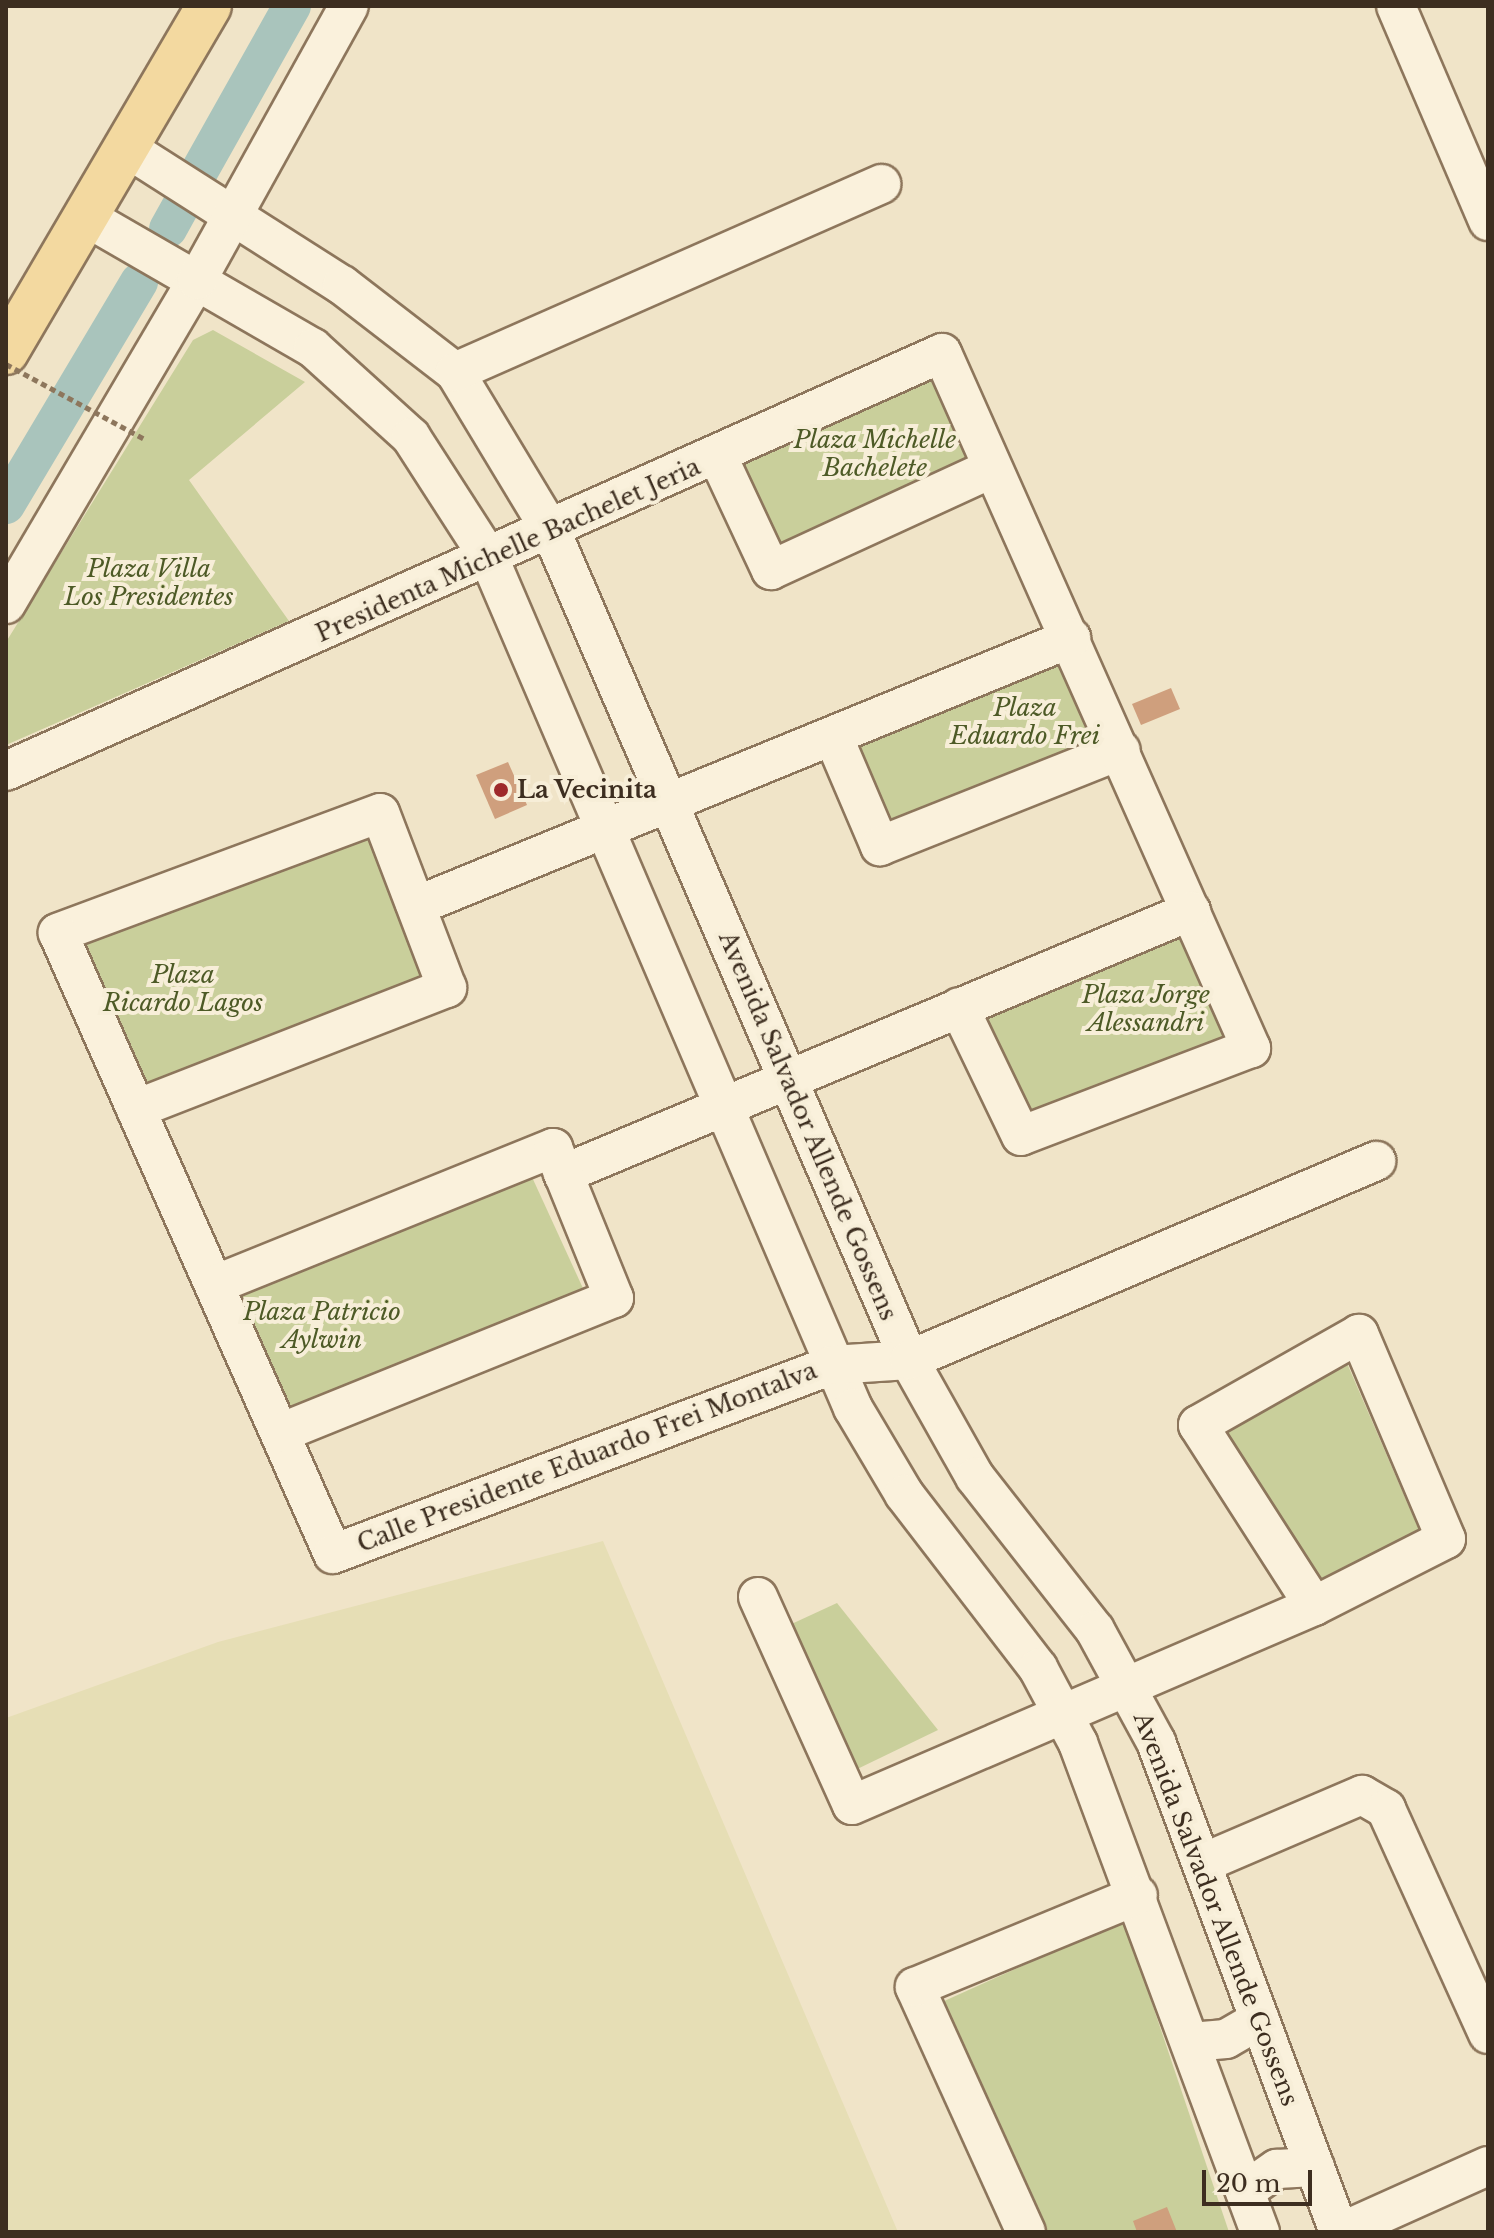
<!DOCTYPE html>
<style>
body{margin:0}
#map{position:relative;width:1494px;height:2238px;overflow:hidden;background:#f0e4c8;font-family:"Libre Baskerville",serif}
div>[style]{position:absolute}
.farmland>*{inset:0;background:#e6deb5}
.green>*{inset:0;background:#c9cf9b}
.canal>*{height:38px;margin:-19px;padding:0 19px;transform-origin:19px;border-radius:19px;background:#a9c4bc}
.building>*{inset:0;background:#cf9f7d}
.roads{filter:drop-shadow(2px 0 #8d765c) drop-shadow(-2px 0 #8d765c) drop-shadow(0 2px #8d765c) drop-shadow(0 -2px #8d765c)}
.minor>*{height:38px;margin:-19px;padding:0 19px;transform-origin:19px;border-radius:19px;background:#faf1dc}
.primary>*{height:44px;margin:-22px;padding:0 22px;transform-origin:22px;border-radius:22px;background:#f3d9a0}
.path-bridge>*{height:5px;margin-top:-2.5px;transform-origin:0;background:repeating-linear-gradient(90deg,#8d765c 0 6px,transparent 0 10px)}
.dots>*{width:22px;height:22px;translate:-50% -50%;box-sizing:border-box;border:4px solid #f7eed8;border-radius:50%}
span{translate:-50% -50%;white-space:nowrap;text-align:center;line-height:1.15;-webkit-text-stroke:8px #f7eed8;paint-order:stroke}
.park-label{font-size:24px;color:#4d5a26;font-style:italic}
.street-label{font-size:24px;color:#3d2e20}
.poi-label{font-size:24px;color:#3d2e20;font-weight:700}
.left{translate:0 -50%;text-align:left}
.frame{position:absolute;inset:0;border:8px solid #3d2e20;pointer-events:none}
.scale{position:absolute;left:1202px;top:2170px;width:110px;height:36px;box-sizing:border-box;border:4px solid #3d2e20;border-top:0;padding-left:10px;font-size:24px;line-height:28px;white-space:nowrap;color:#3d2e20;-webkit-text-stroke:6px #f7eed8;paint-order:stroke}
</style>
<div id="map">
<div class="farmland">
<i style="clip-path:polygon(603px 1541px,898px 2232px,6px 2232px,6px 1718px,218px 1642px)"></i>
</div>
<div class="green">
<i style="clip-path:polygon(213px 330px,305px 382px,189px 480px,289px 621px,6px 745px,6px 642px,193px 340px)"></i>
<i style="clip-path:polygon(937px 362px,984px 467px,775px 564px,725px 459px)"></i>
<i style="clip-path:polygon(1065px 643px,1112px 748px,882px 840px,838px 737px)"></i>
<i style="clip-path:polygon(364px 829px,427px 984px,138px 1098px,69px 941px)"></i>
<i style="clip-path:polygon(1183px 919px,1242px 1045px,1023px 1130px,966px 1008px)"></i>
<i style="clip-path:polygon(526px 1164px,587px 1297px,281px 1423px,220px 1288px)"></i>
<i style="clip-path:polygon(1343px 1354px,1423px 1539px,1318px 1583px,1211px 1428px)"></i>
<i style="clip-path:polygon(837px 1603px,938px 1730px,849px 1773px,785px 1627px)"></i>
<i style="clip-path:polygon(1124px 1920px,1229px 2232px,1045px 2232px,942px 2002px)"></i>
</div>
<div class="canal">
<i style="left:200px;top:170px;width:188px;rotate:-60.7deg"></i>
<i style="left:168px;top:229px;width:25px;rotate:-61deg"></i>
<i style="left:6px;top:505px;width:260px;rotate:-59.2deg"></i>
</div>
<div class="building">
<i style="clip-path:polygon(1171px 688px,1180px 709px,1141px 725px,1132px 704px)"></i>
<i style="clip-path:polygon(508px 762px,527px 805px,495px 819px,476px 775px)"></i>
<i style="clip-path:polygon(1167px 2207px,1177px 2232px,1137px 2232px,1133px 2221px)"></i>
</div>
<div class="roads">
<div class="minor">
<i style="left:1396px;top:6px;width:234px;rotate:66.8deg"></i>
<i style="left:125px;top:147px;width:257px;rotate:32.5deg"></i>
<i style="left:342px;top:285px;width:143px;rotate:37.6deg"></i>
<i style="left:455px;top:372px;width:186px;rotate:58.9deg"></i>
<i style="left:551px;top:531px;width:903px;rotate:66.64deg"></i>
<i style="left:909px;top:1360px;width:134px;rotate:60.6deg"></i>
<i style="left:975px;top:1477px;width:194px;rotate:51.9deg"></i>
<i style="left:1095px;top:1630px;width:128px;rotate:61.4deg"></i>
<i style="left:1156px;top:1742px;width:523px;rotate:69.52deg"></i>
<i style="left:86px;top:217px;width:262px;rotate:30deg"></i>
<i style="left:313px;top:348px;width:132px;rotate:42.2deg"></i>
<i style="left:411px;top:437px;width:144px;rotate:57.2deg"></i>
<i style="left:489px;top:558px;width:925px;rotate:66.82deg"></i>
<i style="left:853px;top:1408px;width:100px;rotate:59.3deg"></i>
<i style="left:904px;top:1494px;width:220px;rotate:52.4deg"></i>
<i style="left:1038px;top:1668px;width:85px;rotate:61.9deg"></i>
<i style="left:1078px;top:1743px;width:522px;rotate:69.59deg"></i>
<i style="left:455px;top:372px;width:466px;rotate:-23.8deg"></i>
<i style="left:718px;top:457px;width:125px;rotate:64.9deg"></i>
<i style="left:771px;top:570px;width:242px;rotate:-24.7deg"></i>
<i style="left:6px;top:604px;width:376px;rotate:-59.5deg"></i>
<i style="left:197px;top:280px;width:313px;rotate:-61deg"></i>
<i style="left:833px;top:736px;width:120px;rotate:66.9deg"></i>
<i style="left:880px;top:846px;width:259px;rotate:-21.7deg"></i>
<i style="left:6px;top:771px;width:1025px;rotate:-24.06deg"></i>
<i style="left:942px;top:353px;width:761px;rotate:66.03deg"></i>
<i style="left:1251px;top:1048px;width:246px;rotate:159.1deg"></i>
<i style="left:1021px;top:1136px;width:143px;rotate:-115.7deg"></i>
<i style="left:416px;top:906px;width:708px;rotate:-22.25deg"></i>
<i style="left:136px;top:1109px;width:334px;rotate:-21.3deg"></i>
<i style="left:447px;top:988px;width:187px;rotate:-110.9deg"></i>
<i style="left:380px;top:813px;width:344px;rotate:159.6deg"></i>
<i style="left:58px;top:933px;width:679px;rotate:66.11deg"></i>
<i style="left:333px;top:1554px;width:534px;rotate:-20.74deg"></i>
<i style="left:832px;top:1365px;width:77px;rotate:-3.7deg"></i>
<i style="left:909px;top:1360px;width:508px;rotate:-23.08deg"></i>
<i style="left:563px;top:1174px;width:681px;rotate:-22.72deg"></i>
<i style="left:214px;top:1285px;width:366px;rotate:-22deg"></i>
<i style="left:553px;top:1148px;width:162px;rotate:67.9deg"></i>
<i style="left:614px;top:1298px;width:360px;rotate:158deg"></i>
<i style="left:758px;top:1597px;width:228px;rotate:65.7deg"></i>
<i style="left:852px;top:1805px;width:503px;rotate:-23.3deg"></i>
<i style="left:1314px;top:1606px;width:148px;rotate:-26.9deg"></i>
<i style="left:1446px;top:1539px;width:223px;rotate:-113deg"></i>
<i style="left:1359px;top:1334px;width:185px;rotate:150.5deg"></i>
<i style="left:1198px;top:1425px;width:215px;rotate:57.3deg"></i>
<i style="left:1203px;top:1863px;width:173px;rotate:-23.2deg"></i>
<i style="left:1362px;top:1795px;width:28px;rotate:30deg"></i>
<i style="left:1386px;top:1809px;width:247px;rotate:65.6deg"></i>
<i style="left:1191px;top:2042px;width:35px;rotate:-5deg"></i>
<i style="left:1226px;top:2039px;width:39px;rotate:-30deg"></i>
<i style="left:1245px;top:2191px;width:39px;rotate:-35deg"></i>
<i style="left:1277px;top:2169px;width:38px;rotate:-3deg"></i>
<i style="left:1026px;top:2232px;width:269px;rotate:-114.4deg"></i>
<i style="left:915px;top:1987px;width:241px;rotate:-22.4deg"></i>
<i style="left:1341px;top:2232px;width:161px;rotate:-24.2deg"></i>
</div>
<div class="primary">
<i style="left:6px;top:352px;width:401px;rotate:-59.6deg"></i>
</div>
</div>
<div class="path-bridge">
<i style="left:6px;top:364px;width:156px;rotate:28.4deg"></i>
</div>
<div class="dots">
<i style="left:501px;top:790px;background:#9e2a2b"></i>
</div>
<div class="park-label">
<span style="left:875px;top:454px">Plaza Michelle<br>Bachelete</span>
<span style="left:149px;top:583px">Plaza Villa<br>Los Presidentes</span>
<span style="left:1025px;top:722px">Plaza<br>Eduardo Frei</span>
<span style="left:183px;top:989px">Plaza<br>Ricardo Lagos</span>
<span style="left:1146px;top:1009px">Plaza Jorge<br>Alessandri</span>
<span style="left:322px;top:1326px">Plaza Patricio<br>Aylwin</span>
</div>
<div class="street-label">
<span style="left:508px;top:550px;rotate:-24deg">Presidenta Michelle Bachelet Jeria</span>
<span style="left:808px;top:1126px;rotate:67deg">Avenida Salvador Allende Gossens</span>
<span style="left:587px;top:1457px;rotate:-21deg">Calle Presidente Eduardo Frei Montalva</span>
<span style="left:1216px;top:1909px;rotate:69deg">Avenida Salvador Allende Gossens</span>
</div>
<div class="poi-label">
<span class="left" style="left:517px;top:790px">La Vecinita</span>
</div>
<div class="frame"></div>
<div class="scale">20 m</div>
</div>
